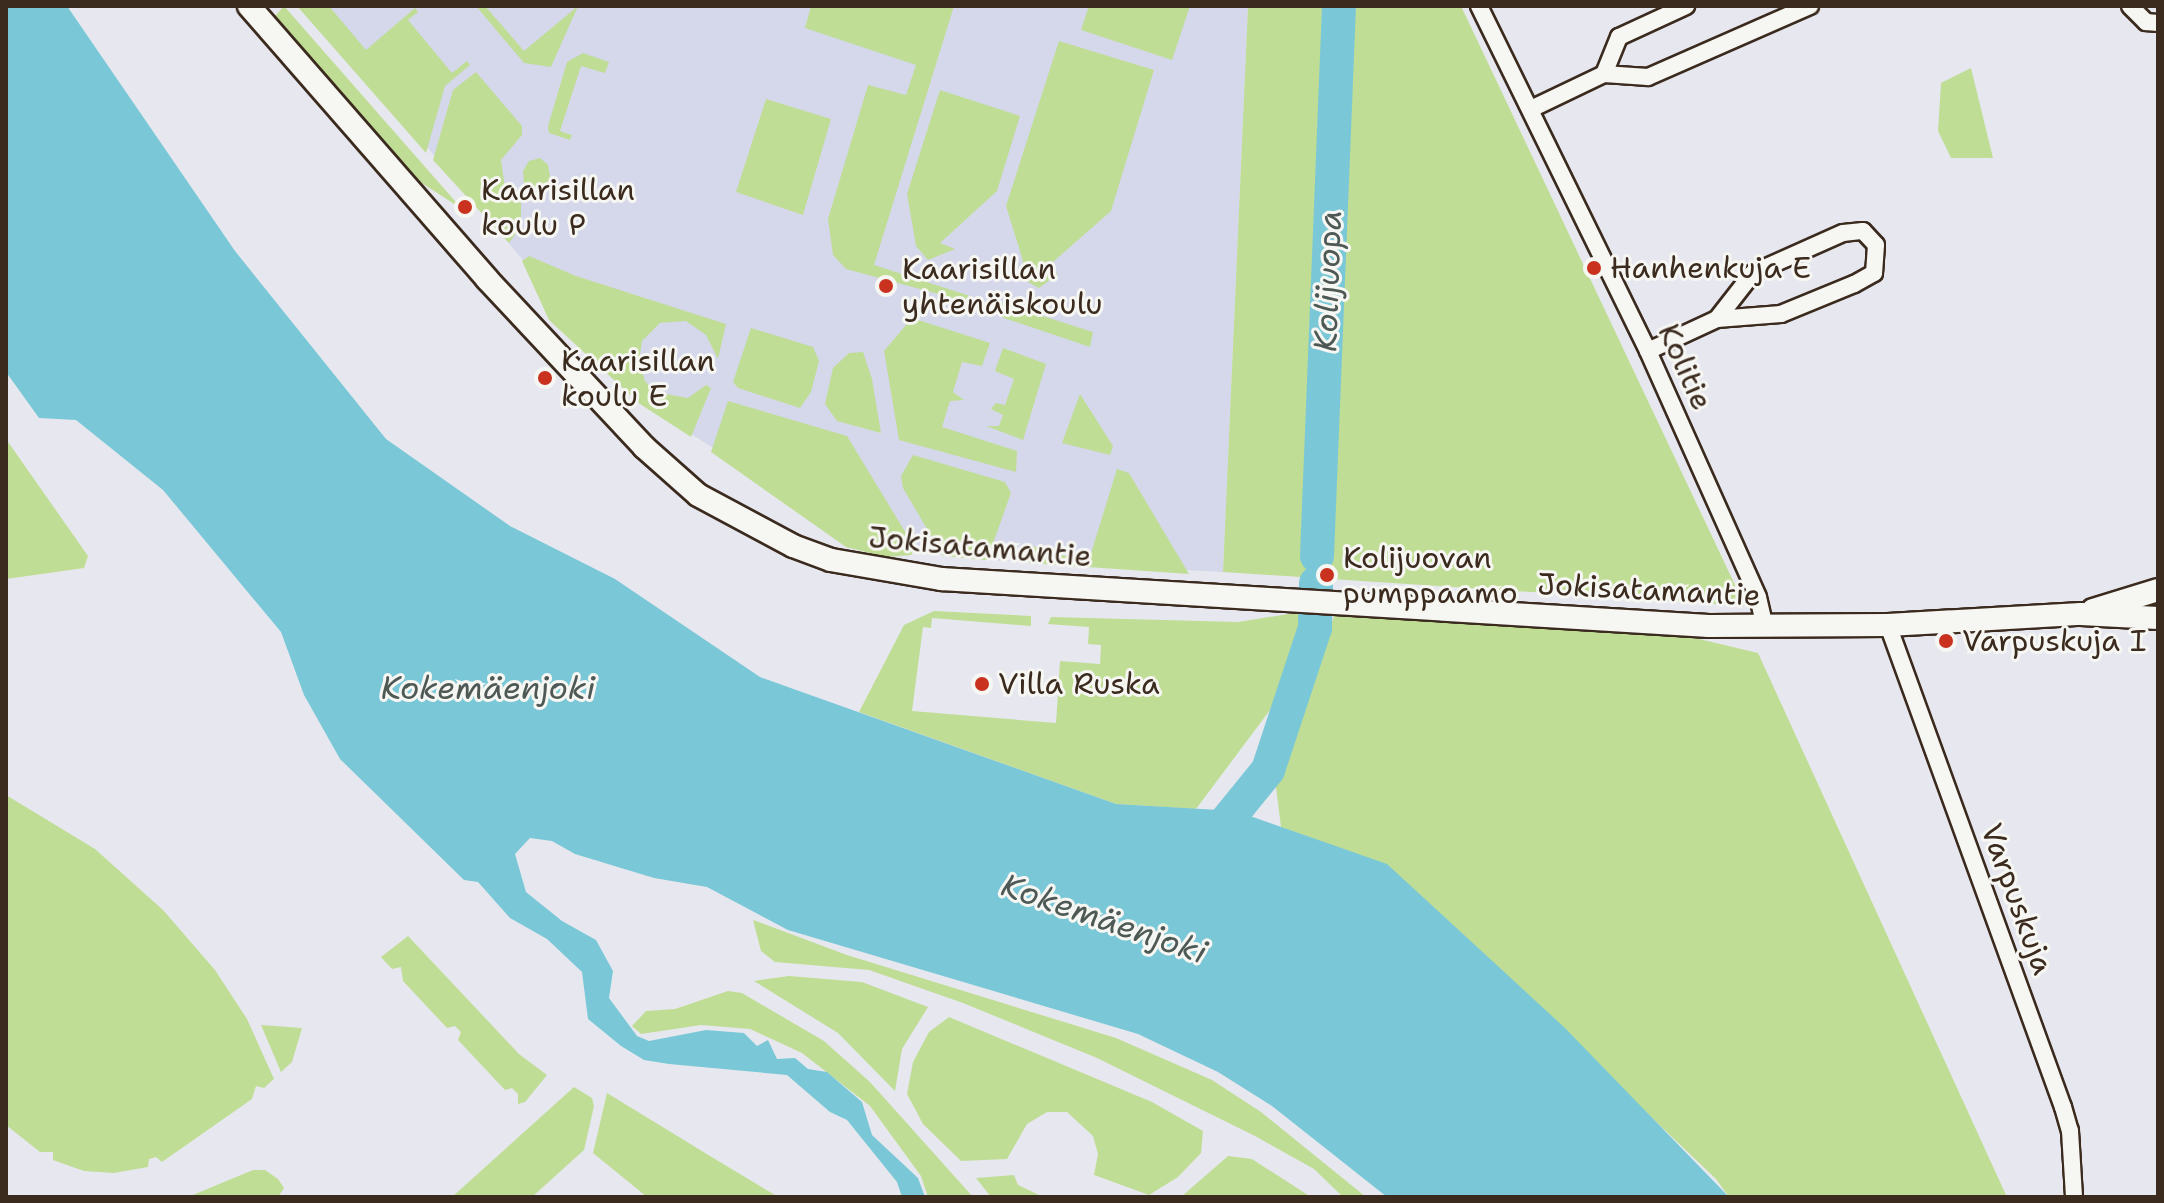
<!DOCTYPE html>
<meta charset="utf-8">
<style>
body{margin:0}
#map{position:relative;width:2164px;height:1203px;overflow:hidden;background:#e7e8ef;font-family:"Shantell Sans",sans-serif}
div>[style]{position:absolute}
.built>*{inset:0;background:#d5d7eb}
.green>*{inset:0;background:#c0dd95}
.water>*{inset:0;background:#7ac8d7}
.river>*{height:34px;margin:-17px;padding:0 17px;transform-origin:17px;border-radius:17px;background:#7ac8d7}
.roads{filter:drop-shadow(2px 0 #3b2a1e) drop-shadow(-2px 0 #3b2a1e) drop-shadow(0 2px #3b2a1e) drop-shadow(0 -2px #3b2a1e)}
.street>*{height:16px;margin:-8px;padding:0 8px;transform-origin:8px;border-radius:8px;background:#f6f6f2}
.secondary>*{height:22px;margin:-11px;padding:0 11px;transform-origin:11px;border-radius:11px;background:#f6f6f2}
.dots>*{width:22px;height:22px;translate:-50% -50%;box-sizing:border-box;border:4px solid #f6f6f2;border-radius:50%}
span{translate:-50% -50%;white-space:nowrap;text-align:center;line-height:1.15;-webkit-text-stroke:6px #f6f6f2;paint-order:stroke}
.poi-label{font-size:30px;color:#3b2a1e}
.left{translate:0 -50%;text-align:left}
.street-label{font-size:30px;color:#3b2a1e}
.water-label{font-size:32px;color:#4e5956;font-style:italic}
.frame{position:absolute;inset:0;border:8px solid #3b2a1e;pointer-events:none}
</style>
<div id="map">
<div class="built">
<i style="clip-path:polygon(307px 6px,1248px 6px,1223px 572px,987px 560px,886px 549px,713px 448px,641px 402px,550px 311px,523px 260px)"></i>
</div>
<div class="green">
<i style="clip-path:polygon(284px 6px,462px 209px,403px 171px,270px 22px)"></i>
<i style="clip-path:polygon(297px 6px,329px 6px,366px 50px,415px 8px,418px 12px,408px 20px,452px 73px,467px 61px,470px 65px,445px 86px,426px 153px)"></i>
<i style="clip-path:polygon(476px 6px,485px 6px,524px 51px,578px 6px,551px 67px,524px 63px)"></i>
<i style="clip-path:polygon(811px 6px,954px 6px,874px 265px,970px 296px,968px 302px,846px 269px,833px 255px,828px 219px,868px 85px,906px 95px,916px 65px,805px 28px)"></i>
<i style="clip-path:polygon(1089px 6px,1190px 6px,1172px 60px,1081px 30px)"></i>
<i style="clip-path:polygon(1248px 6px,1461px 6px,1745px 606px,1223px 572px)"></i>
<i style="clip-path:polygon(1059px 41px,1154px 70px,1111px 211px,1045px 269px,1058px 274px,1039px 288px,1021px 278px,1023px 261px,1006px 206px)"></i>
<i style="clip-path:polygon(583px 53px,609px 62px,605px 73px,581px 66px,560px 131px,572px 135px,570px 140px,549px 133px,548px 126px,567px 62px)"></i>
<i style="clip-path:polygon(1971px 68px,1993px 158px,1951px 158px,1938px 131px,1941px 83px)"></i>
<i style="clip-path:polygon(476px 72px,522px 126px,522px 135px,501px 160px,506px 195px,521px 203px,521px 226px,509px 243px,433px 160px,453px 90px)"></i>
<i style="clip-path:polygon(940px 90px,1020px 116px,997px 191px,940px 243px,955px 249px,928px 260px,916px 246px,907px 194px)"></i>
<i style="clip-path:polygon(766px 99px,831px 119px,803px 215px,736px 192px)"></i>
<i style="clip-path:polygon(540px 158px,548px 165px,550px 177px,536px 203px,524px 185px,523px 171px,529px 161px)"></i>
<i style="clip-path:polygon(529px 256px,576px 276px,726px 324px,718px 359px,706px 335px,686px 321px,660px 323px,642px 341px,639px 361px,645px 381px,655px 392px,688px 398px,706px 385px,711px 388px,691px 437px,640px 404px,549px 320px,522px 261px)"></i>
<i style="clip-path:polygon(996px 301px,1093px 332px,1090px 347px,1001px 317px)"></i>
<i style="clip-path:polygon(912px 318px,990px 343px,982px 366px,962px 362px,953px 392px,964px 400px,950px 401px,942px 427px,1017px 451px,1016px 472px,899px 440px,884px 351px)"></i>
<i style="clip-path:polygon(751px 328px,813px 347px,819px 361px,811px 392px,800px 408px,738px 388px,733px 382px)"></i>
<i style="clip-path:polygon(1003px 348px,1046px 364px,1023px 440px,986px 426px,999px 426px,1003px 415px,991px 409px,996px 403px,1005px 405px,1014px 379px,995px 371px)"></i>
<i style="clip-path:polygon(863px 352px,872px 379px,881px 433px,837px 421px,825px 404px,833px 368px,849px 353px)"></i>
<i style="clip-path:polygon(1080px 394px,1113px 446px,1110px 455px,1062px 443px)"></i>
<i style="clip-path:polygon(728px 401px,847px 436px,915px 548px,911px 555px,886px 557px,846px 547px,711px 452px)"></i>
<i style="clip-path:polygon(6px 439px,88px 556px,84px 568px,6px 579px)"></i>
<i style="clip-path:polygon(913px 455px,1005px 482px,1011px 493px,987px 560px,943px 556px,903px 488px,901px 476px)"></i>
<i style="clip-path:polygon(1117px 469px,1129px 473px,1189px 574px,1029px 563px,1029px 545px,1088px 563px)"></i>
<i style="clip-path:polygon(934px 611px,1031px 616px,1031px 626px,932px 618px,931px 628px,923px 627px,912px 711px,1056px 723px,1060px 661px,1100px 664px,1101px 645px,1088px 644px,1089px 627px,1048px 624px,1051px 617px,1238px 622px,1307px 611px,1299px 644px,1270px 710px,1196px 809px,1116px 804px,859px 712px,904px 625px)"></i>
<i style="clip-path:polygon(1335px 613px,1695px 638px,1758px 653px,2006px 1195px,1729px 1197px,1716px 1179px,1387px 865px,1281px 827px,1276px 787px)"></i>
<i style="clip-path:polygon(6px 795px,95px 849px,163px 910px,215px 970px,247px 1019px,274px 1079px,264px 1088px,256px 1086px,252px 1099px,162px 1162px,156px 1157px,149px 1159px,148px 1167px,114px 1173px,84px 1171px,53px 1160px,53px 1152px,40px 1152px,6px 1125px)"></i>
<i style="clip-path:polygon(753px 920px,847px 955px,1116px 1038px,1212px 1080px,1261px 1112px,1366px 1197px,1343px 1197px,1314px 1169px,1255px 1136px,1097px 1058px,963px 1003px,869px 970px,775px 962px,761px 951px)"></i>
<i style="clip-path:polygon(408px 936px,519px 1054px,547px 1075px,525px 1102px,518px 1104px,518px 1094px,512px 1088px,505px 1090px,458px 1040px,461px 1032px,455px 1026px,447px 1028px,403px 981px,401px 967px,392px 969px,381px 957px)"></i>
<i style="clip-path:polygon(789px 976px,862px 982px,928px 1007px,902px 1049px,895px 1091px,838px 1033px,754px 981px)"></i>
<i style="clip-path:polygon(728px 991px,742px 993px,824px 1041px,870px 1082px,973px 1197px,928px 1197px,921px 1176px,870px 1106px,802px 1053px,750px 1029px,701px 1025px,641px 1034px,632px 1026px,646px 1011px,675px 1009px)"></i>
<i style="clip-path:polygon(949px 1017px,1152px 1102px,1203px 1131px,1201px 1153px,1178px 1177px,1149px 1195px,1094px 1175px,1098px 1154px,1093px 1136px,1067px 1112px,1047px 1112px,1027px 1124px,1007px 1159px,961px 1161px,923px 1124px,907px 1094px,913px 1062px,929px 1032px)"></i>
<i style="clip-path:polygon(261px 1025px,302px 1028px,292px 1062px,281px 1072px)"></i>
<i style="clip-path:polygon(574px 1087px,592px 1098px,594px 1106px,584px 1150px,532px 1197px,452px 1197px)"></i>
<i style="clip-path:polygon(607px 1093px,710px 1156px,778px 1197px,647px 1197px,593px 1153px)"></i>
<i style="clip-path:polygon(1228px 1156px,1252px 1159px,1311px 1197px,1181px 1197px)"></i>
<i style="clip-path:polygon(253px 1170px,265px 1170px,278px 1179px,284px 1188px,278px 1197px,188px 1197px)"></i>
<i style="clip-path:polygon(1014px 1175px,1018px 1185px,1043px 1197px,991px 1197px,976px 1178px)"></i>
</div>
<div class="water">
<i style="clip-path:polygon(6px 6px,67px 6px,235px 251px,386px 439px,510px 526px,615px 579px,760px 677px,1116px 804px,1236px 811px,1387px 864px,1565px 1028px,1729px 1197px,1387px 1197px,1272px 1106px,1218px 1072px,1138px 1034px,788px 930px,707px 887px,654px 878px,575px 854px,552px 841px,530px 838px,515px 854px,526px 892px,562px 921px,596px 940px,613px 971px,609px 998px,637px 1036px,649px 1041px,706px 1030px,744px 1033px,757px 1046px,768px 1040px,777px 1059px,795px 1058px,808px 1069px,827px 1072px,862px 1102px,872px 1135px,918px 1178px,925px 1197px,902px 1197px,897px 1182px,847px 1120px,830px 1112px,787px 1075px,669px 1064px,644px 1060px,621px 1046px,588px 1019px,582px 972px,547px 939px,510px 918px,478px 882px,464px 880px,340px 759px,304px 695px,281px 632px,163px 490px,76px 420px,39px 418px,6px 372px)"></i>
</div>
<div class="river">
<i style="left:1317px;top:556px;width:550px;rotate:-87.71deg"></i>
<i style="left:1207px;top:845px;width:97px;rotate:-50.9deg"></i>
<i style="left:1268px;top:770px;width:150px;rotate:-71.7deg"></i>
<i style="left:1315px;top:628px;width:45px;rotate:-88.7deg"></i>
</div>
<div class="roads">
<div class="street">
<i style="left:1479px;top:6px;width:384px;rotate:63.9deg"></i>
<i style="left:1648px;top:351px;width:269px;rotate:65.9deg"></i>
<i style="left:1758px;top:597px;width:31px;rotate:77deg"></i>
<i style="left:2130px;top:6px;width:23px;rotate:45deg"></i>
<i style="left:2146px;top:22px;width:12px;rotate:5deg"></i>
<i style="left:1604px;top:74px;width:40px;rotate:-68deg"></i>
<i style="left:1619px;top:37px;width:74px;rotate:-24.8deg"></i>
<i style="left:1533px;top:108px;width:79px;rotate:-25.6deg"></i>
<i style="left:1604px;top:74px;width:44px;rotate:3.9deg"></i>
<i style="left:1648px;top:77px;width:177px;rotate:-23.7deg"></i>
<i style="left:1648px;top:351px;width:76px;rotate:-24.9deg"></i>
<i style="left:1717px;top:319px;width:58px;rotate:-52deg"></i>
<i style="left:1753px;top:273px;width:98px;rotate:-24deg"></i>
<i style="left:1843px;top:233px;width:20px;rotate:-6deg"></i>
<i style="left:1863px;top:231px;width:19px;rotate:47deg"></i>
<i style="left:1876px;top:245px;width:28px;rotate:94deg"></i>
<i style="left:1874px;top:273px;width:23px;rotate:151deg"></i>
<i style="left:1854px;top:284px;width:79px;rotate:157.7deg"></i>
<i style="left:1781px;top:314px;width:64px;rotate:175.5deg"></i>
<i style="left:1888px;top:625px;width:513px;rotate:70.05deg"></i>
<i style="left:2063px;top:1107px;width:25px;rotate:74deg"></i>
<i style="left:2070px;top:1131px;width:66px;rotate:86.5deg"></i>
</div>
<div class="secondary">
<i style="left:249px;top:6px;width:362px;rotate:48.9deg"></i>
<i style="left:487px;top:279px;width:230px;rotate:46.9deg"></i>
<i style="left:644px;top:447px;width:72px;rotate:41.6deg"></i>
<i style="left:698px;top:495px;width:108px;rotate:28.2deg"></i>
<i style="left:793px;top:546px;width:40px;rotate:20.2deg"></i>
<i style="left:831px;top:560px;width:112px;rotate:9.8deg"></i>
<i style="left:941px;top:579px;width:769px;rotate:3.5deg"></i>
<i style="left:1709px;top:626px;width:179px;rotate:-0.3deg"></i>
<i style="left:1888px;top:625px;width:193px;rotate:-3.3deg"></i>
<i style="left:2081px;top:614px;width:77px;rotate:3deg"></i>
<i style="left:2093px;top:610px;width:68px;rotate:-17.1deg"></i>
</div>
</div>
<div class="dots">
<i style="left:465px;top:207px;background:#c8321e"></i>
<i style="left:1594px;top:268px;background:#c8321e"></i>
<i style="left:886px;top:286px;background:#c8321e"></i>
<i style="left:545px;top:378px;background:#c8321e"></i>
<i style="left:1327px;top:575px;background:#c8321e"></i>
<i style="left:1946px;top:641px;background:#c8321e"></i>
<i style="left:982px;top:684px;background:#c8321e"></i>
</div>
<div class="poi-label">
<span class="left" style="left:481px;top:207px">Kaarisillan<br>koulu P</span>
<span class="left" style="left:1610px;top:268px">Hanhenkuja E</span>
<span class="left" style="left:902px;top:286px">Kaarisillan<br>yhtenäiskoulu</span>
<span class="left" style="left:561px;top:378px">Kaarisillan<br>koulu E</span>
<span class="left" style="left:1343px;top:575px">Kolijuovan<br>pumppaamo</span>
<span class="left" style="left:1962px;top:641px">Varpuskuja I</span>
<span class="left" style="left:998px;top:684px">Villa Ruska</span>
</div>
<div class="street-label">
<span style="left:1685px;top:367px;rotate:66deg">Kolitie</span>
<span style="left:980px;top:547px;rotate:5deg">Jokisatamantie</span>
<span style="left:1649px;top:590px;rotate:3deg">Jokisatamantie</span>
<span style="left:2017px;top:899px;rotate:70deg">Varpuskuja</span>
</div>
<div class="water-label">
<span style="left:1328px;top:281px;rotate:-88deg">Kolijuopa</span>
<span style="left:488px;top:688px">Kokemäenjoki</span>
<span style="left:1104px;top:919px;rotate:19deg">Kokemäenjoki</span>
</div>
<div class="frame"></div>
</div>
